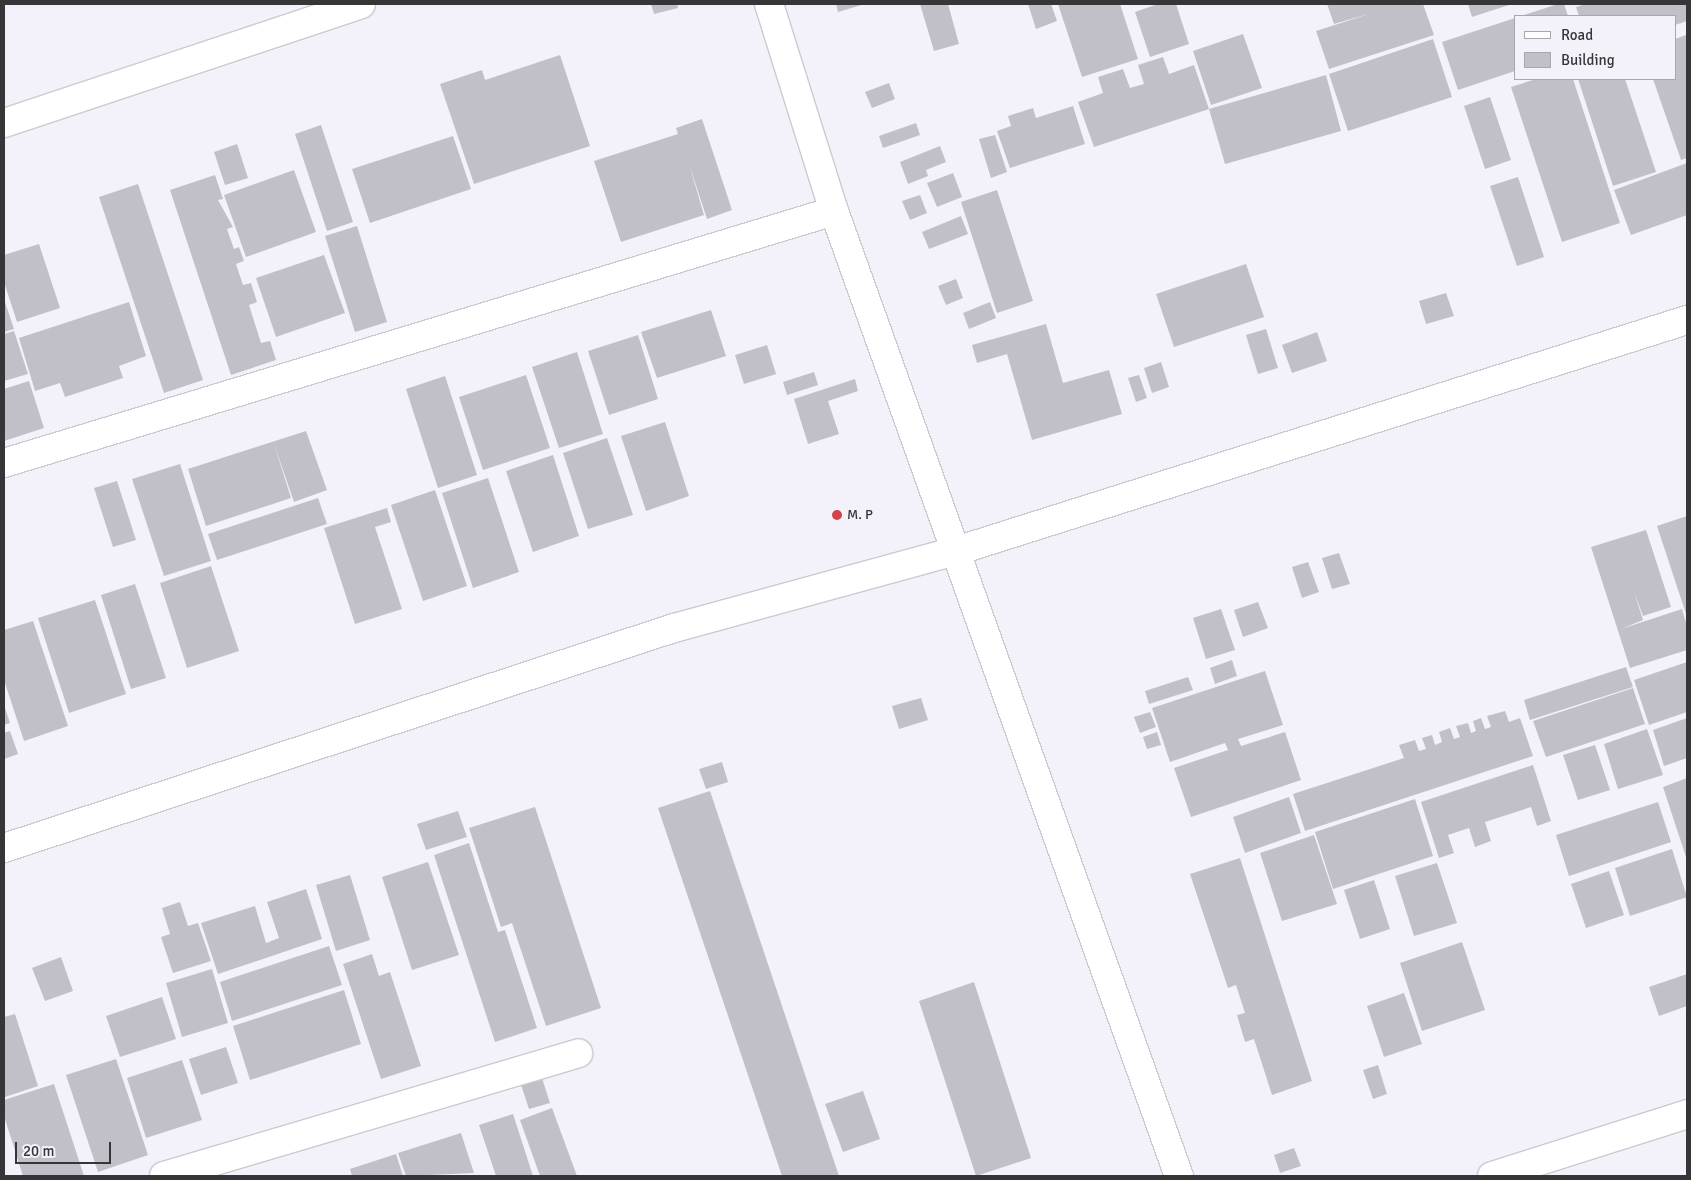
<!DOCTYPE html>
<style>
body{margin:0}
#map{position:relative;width:1691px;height:1180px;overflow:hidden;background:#f3f2fa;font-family:Signika,sans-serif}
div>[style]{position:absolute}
.building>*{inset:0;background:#c1c0c8}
.roads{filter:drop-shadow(1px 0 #cacad1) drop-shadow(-1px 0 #cacad1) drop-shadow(0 1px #cacad1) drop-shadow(0 -1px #cacad1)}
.minor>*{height:28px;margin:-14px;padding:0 14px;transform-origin:14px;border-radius:14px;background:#fff}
.dots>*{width:14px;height:14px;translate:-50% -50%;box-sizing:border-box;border:2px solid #f3f2fa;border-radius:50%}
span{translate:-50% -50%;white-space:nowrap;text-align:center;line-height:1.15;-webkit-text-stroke:5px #f3f2fa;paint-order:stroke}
.poi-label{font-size:14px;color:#363639}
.left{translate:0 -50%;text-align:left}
.frame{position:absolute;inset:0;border:5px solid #363639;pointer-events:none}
.legend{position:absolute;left:1514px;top:15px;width:162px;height:65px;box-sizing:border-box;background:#f3f2fa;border:1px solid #a7a7ad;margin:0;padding:6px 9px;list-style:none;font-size:15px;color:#363639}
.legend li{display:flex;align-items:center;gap:10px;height:25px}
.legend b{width:25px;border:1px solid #a7a7ad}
.scale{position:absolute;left:15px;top:1142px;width:96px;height:22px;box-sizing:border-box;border:2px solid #363639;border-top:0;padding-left:6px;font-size:15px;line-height:18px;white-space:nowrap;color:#363639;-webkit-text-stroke:4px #f3f2fa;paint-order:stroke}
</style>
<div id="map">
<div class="building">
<i style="clip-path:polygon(651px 4px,677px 4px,678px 8px,654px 14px)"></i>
<i style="clip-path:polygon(836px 4px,865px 4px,838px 12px)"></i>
<i style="clip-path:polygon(920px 4px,948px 4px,959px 44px,934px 51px)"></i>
<i style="clip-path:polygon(1028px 4px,1051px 4px,1057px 21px,1036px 29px)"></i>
<i style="clip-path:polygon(1058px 4px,1120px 4px,1138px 59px,1082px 77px)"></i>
<i style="clip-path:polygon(1158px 4px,1176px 4px,1189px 44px,1150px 57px,1135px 12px)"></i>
<i style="clip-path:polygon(1327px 4px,1423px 4px,1434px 35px,1329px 69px,1316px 31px,1372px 13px,1334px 24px)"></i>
<i style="clip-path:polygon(1468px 4px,1512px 4px,1472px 17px)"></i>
<i style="clip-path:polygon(1558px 4px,1564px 4px,1568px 16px,1521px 16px)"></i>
<i style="clip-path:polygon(1586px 4px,1687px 4px,1687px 21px,1675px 25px,1675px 16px,1579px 16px,1576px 7px)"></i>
<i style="clip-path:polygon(1515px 18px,1515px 71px,1458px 90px,1442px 42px)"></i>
<i style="clip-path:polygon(1243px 34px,1262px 88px,1211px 105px,1193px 51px)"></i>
<i style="clip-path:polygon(1686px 35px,1687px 158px,1681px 160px,1653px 79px,1675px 79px,1675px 39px)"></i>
<i style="clip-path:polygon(1433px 39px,1452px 97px,1348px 131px,1329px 74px)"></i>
<i style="clip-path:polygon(560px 55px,590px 146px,474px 184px,440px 84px,482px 70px,485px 80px)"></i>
<i style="clip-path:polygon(1163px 57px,1169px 74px,1194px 65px,1209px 109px,1326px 75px,1341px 131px,1225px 164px,1209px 109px,1094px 147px,1078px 102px,1103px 93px,1098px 77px,1123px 69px,1130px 88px,1144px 84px,1138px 65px)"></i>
<i style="clip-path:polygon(1536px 79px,1573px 79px,1620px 223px,1562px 242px,1511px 87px)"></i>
<i style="clip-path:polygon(1578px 79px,1625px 79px,1656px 172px,1613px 186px)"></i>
<i style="clip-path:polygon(889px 83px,895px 99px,872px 108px,865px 92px)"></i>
<i style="clip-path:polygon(1490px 97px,1511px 160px,1485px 169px,1464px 106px)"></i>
<i style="clip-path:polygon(1073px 106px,1085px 144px,1010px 168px,997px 131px,1011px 126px,1008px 116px,1033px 108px,1036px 118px)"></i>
<i style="clip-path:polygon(702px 119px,732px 210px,707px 219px,689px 164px,704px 215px,621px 242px,594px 161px,678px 134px,676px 128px)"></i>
<i style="clip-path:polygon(916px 123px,920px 135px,883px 148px,879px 136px)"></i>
<i style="clip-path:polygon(321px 125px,353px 222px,327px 231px,295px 134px)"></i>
<i style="clip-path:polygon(995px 135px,1007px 172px,991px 178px,979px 139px)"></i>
<i style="clip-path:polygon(453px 136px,471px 189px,370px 223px,352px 169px)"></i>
<i style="clip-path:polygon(237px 144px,248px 178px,225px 185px,214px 152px)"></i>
<i style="clip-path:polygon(940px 146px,946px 162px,926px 170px,928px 176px,908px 184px,900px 162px)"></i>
<i style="clip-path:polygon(1687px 163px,1687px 215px,1631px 235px,1614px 190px)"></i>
<i style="clip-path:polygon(294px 170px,316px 232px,246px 257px,224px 195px)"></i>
<i style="clip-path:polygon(953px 173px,962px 197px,937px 207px,927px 183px)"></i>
<i style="clip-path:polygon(215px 175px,223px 199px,218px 200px,233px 227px,227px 229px,234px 249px,239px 247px,244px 261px,236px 264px,243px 285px,251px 283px,257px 302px,249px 305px,261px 343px,270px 341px,276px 360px,231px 375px,170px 190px)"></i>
<i style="clip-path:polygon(1518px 177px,1544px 257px,1517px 266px,1490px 186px)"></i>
<i style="clip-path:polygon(138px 184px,203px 380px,164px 393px,99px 197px)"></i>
<i style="clip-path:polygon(997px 190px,1033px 301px,997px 313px,961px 202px)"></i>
<i style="clip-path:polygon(920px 195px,927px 213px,910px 220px,902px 201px)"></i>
<i style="clip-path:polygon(961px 216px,968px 234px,929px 249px,922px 232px)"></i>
<i style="clip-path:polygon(357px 226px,387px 322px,355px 332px,325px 236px)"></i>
<i style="clip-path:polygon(39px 244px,60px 308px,17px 322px,4px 282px,4px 255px)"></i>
<i style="clip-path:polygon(324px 255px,345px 313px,276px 337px,256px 278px)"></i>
<i style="clip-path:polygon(1246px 264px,1264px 317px,1174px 347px,1156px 294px)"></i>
<i style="clip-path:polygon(956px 279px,963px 298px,946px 305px,938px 286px)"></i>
<i style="clip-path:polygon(1446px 293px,1454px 316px,1426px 324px,1419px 301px)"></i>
<i style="clip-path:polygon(4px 299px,14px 329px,4px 332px)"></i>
<i style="clip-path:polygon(129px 302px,146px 356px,119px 366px,123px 378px,65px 397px,60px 383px,35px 391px,19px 338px)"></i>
<i style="clip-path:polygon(990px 302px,996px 318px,969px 329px,963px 313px)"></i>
<i style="clip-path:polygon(711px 310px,726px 356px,657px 378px,641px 332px)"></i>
<i style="clip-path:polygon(1046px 324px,1063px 383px,1109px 370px,1122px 414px,1032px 440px,1007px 354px,977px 363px,972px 345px)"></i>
<i style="clip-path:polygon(1266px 329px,1278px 368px,1258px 374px,1246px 335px)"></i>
<i style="clip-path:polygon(14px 331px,28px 374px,4px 381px,4px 334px)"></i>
<i style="clip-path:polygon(1317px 332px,1327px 361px,1292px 373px,1282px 345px)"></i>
<i style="clip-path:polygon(638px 335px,658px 399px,609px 415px,588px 351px)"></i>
<i style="clip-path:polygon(767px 345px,776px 374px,744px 384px,735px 355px)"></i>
<i style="clip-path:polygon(577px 352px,603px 434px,559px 448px,532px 367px)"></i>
<i style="clip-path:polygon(1161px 362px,1169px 387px,1152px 393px,1144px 368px)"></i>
<i style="clip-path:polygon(814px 372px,818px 385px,787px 395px,783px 382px)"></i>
<i style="clip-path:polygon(526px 375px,550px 448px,483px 470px,459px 397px)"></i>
<i style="clip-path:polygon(1139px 375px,1147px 398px,1136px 402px,1128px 378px)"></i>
<i style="clip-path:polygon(445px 376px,477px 475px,438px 488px,406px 389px)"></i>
<i style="clip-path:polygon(855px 379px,858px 391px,828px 401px,839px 434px,808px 444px,794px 399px)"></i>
<i style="clip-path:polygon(29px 381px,44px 428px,4px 441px,4px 389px)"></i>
<i style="clip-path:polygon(665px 422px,689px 496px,646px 511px,621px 436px)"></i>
<i style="clip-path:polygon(306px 431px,327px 490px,294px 502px,274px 444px,291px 498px,206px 526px,188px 469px)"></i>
<i style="clip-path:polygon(607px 438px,633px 515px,588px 529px,563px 453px)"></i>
<i style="clip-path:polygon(553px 455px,579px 536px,533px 552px,506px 471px)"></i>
<i style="clip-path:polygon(180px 464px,211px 561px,164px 576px,132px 479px)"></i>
<i style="clip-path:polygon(488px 478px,519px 572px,473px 588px,442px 493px)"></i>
<i style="clip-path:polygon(117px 481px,136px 540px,113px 547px,94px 488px)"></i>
<i style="clip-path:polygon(435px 490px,467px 586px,423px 601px,391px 505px)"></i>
<i style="clip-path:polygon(318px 498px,327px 524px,217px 560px,208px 534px)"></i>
<i style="clip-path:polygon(387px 508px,391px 522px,375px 527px,402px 609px,355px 624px,324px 528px)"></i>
<i style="clip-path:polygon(1687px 516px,1687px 617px,1657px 526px)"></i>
<i style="clip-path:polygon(1646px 530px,1671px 607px,1643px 616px,1634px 592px,1643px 620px,1621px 629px,1682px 609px,1687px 626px,1687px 650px,1630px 668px,1591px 547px)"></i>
<i style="clip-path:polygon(1339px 553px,1350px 584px,1332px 589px,1322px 558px)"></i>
<i style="clip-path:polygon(1308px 562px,1319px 592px,1302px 598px,1292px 567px)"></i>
<i style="clip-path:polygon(211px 566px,239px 651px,187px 668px,160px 583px)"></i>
<i style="clip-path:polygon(135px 584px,166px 678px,131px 689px,101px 595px)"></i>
<i style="clip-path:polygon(95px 600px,126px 694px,69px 713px,38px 618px)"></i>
<i style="clip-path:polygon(1258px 602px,1268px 628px,1243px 637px,1234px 610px)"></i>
<i style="clip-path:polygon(1221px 609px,1235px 650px,1206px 659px,1193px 618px)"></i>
<i style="clip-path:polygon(33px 621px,68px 726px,24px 741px,4px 680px,4px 630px)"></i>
<i style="clip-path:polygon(1232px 660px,1237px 676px,1215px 684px,1210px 668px)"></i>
<i style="clip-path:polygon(1687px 662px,1687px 712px,1649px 725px,1634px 680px)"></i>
<i style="clip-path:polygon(1626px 667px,1633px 687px,1530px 720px,1524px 700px)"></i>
<i style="clip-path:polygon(1265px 671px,1283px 725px,1238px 739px,1241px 746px,1285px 732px,1301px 780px,1191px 817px,1174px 768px,1228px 750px,1225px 743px,1170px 762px,1152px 708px)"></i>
<i style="clip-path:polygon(1188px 677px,1193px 690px,1149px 704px,1145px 691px)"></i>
<i style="clip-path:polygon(1633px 688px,1645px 724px,1546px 757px,1533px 721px)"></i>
<i style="clip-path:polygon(921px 698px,928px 720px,899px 729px,892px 706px)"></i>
<i style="clip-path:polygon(4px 705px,10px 723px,4px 725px)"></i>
<i style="clip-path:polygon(1505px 711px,1509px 722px,1520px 718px,1533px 756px,1305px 831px,1293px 794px,1404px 758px,1399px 745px,1415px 740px,1419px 751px,1426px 749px,1422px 738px,1432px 735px,1435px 745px,1442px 742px,1439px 732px,1450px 728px,1454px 739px,1460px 737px,1456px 726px,1468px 723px,1471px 733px,1476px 731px,1473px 721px,1481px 718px,1485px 729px,1491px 727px,1487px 716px)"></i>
<i style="clip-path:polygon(1150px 712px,1156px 727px,1140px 733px,1134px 717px)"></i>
<i style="clip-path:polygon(1687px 718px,1687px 758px,1664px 766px,1653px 730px)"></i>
<i style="clip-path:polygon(1647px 729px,1663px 775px,1618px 789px,1604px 744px)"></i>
<i style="clip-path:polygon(10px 731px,18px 754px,4px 759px,4px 733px)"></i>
<i style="clip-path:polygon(1157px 732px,1161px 745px,1147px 749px,1143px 737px)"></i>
<i style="clip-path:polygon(1595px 745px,1610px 790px,1578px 800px,1563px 755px)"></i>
<i style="clip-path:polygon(722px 762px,728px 782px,706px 789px,699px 769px)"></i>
<i style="clip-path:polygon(1533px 765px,1551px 821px,1537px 826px,1531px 807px,1485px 822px,1491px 841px,1475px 847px,1469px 828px,1448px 835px,1454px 853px,1439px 858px,1421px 802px)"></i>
<i style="clip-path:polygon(1687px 778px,1687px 860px,1663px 787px)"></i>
<i style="clip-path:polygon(710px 791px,839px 1176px,782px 1176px,658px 808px)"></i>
<i style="clip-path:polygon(1289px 797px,1301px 833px,1245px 853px,1233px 817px)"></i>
<i style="clip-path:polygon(1415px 799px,1433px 856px,1333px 889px,1315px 832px)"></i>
<i style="clip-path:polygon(1658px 802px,1671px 842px,1569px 876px,1556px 835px)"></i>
<i style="clip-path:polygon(535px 807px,601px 1008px,546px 1026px,512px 923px,501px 927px,469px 828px)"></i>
<i style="clip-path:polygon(458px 811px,467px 837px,426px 850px,417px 824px)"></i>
<i style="clip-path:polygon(1314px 835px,1337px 904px,1282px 921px,1260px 853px)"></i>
<i style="clip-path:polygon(469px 843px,498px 932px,505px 930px,537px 1028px,495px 1042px,434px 855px)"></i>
<i style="clip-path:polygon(1672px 849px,1687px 897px,1630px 916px,1615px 868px)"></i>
<i style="clip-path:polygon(1240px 858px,1312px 1081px,1272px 1095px,1254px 1039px,1245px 1042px,1237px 1015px,1245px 1013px,1236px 985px,1228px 988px,1190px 874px)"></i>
<i style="clip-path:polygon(428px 862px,459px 955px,412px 970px,382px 877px)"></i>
<i style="clip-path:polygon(1437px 863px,1457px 923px,1414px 936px,1395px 876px)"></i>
<i style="clip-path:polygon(1609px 871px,1624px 915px,1586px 928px,1571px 884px)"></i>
<i style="clip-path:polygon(350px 875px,370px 940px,336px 951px,316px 885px)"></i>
<i style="clip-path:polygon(1374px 880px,1390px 929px,1360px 939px,1344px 890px)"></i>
<i style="clip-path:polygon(306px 889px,322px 939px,218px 974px,201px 923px,255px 906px,266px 943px,279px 938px,267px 902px)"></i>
<i style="clip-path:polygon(180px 902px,188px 926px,198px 923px,211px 961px,173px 973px,161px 937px,170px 934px,162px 908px)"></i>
<i style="clip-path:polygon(1462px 942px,1485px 1010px,1422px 1031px,1400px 963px)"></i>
<i style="clip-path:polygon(329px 946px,342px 985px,232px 1021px,220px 982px)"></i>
<i style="clip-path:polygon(372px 954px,379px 976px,390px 972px,421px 1066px,381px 1079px,343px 964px)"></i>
<i style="clip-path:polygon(61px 957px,73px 991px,45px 1001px,32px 968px)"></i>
<i style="clip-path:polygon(212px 969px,228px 1023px,182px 1037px,166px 983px)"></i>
<i style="clip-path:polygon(1687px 974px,1687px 1006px,1659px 1016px,1649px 987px)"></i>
<i style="clip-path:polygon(974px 982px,1031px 1158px,976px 1176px,919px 1001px)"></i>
<i style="clip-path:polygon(344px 990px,361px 1044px,250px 1080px,233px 1026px)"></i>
<i style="clip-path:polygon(1404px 993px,1422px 1044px,1384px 1057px,1367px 1006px)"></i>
<i style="clip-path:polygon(162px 997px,176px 1039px,120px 1057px,106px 1016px)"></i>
<i style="clip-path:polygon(15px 1014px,38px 1086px,5px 1097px,4px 1017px)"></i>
<i style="clip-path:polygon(226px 1047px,238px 1083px,201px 1095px,189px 1059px)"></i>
<i style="clip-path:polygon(116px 1059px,148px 1155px,98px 1172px,66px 1075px)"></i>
<i style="clip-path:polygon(182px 1060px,202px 1120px,146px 1138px,127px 1078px)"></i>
<i style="clip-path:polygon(1378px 1065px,1387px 1094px,1373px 1099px,1363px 1070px)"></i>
<i style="clip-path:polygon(542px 1078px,550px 1103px,529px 1109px,521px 1085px)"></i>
<i style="clip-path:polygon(54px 1084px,84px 1176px,23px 1176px,4px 1116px,4px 1100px)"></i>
<i style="clip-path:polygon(863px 1091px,880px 1139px,843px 1152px,825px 1104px)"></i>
<i style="clip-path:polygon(552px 1108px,577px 1176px,540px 1176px,520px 1120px)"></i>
<i style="clip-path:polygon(513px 1114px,533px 1176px,496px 1176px,479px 1125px)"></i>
<i style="clip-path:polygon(461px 1133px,474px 1173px,406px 1176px,398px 1153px)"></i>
<i style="clip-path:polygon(1294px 1148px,1301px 1166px,1280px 1173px,1274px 1155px)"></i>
<i style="clip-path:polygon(396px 1154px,403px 1176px,352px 1176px,350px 1169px)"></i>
</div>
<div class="roads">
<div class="minor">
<i style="left:769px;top:4px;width:217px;rotate:72.6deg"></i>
<i style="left:834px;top:211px;width:1025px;rotate:70.33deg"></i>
<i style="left:4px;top:123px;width:376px;rotate:-18.4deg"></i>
<i style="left:4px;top:463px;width:867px;rotate:-16.89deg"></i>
<i style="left:4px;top:848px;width:705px;rotate:-18.18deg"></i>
<i style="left:674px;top:628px;width:292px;rotate:-15.3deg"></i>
<i style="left:956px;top:551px;width:767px;rotate:-17.54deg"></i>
<i style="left:164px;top:1176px;width:432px;rotate:-16.5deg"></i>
<i style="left:1492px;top:1176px;width:205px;rotate:-17.6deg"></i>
</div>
</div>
<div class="dots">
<i style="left:837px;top:515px;background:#d24248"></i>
</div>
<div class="poi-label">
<span class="left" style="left:847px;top:515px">M. P</span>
</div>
<div class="frame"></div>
<ul class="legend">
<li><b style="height:6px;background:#fff"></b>Road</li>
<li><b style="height:14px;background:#c1c0c8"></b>Building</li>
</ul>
<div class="scale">20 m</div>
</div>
